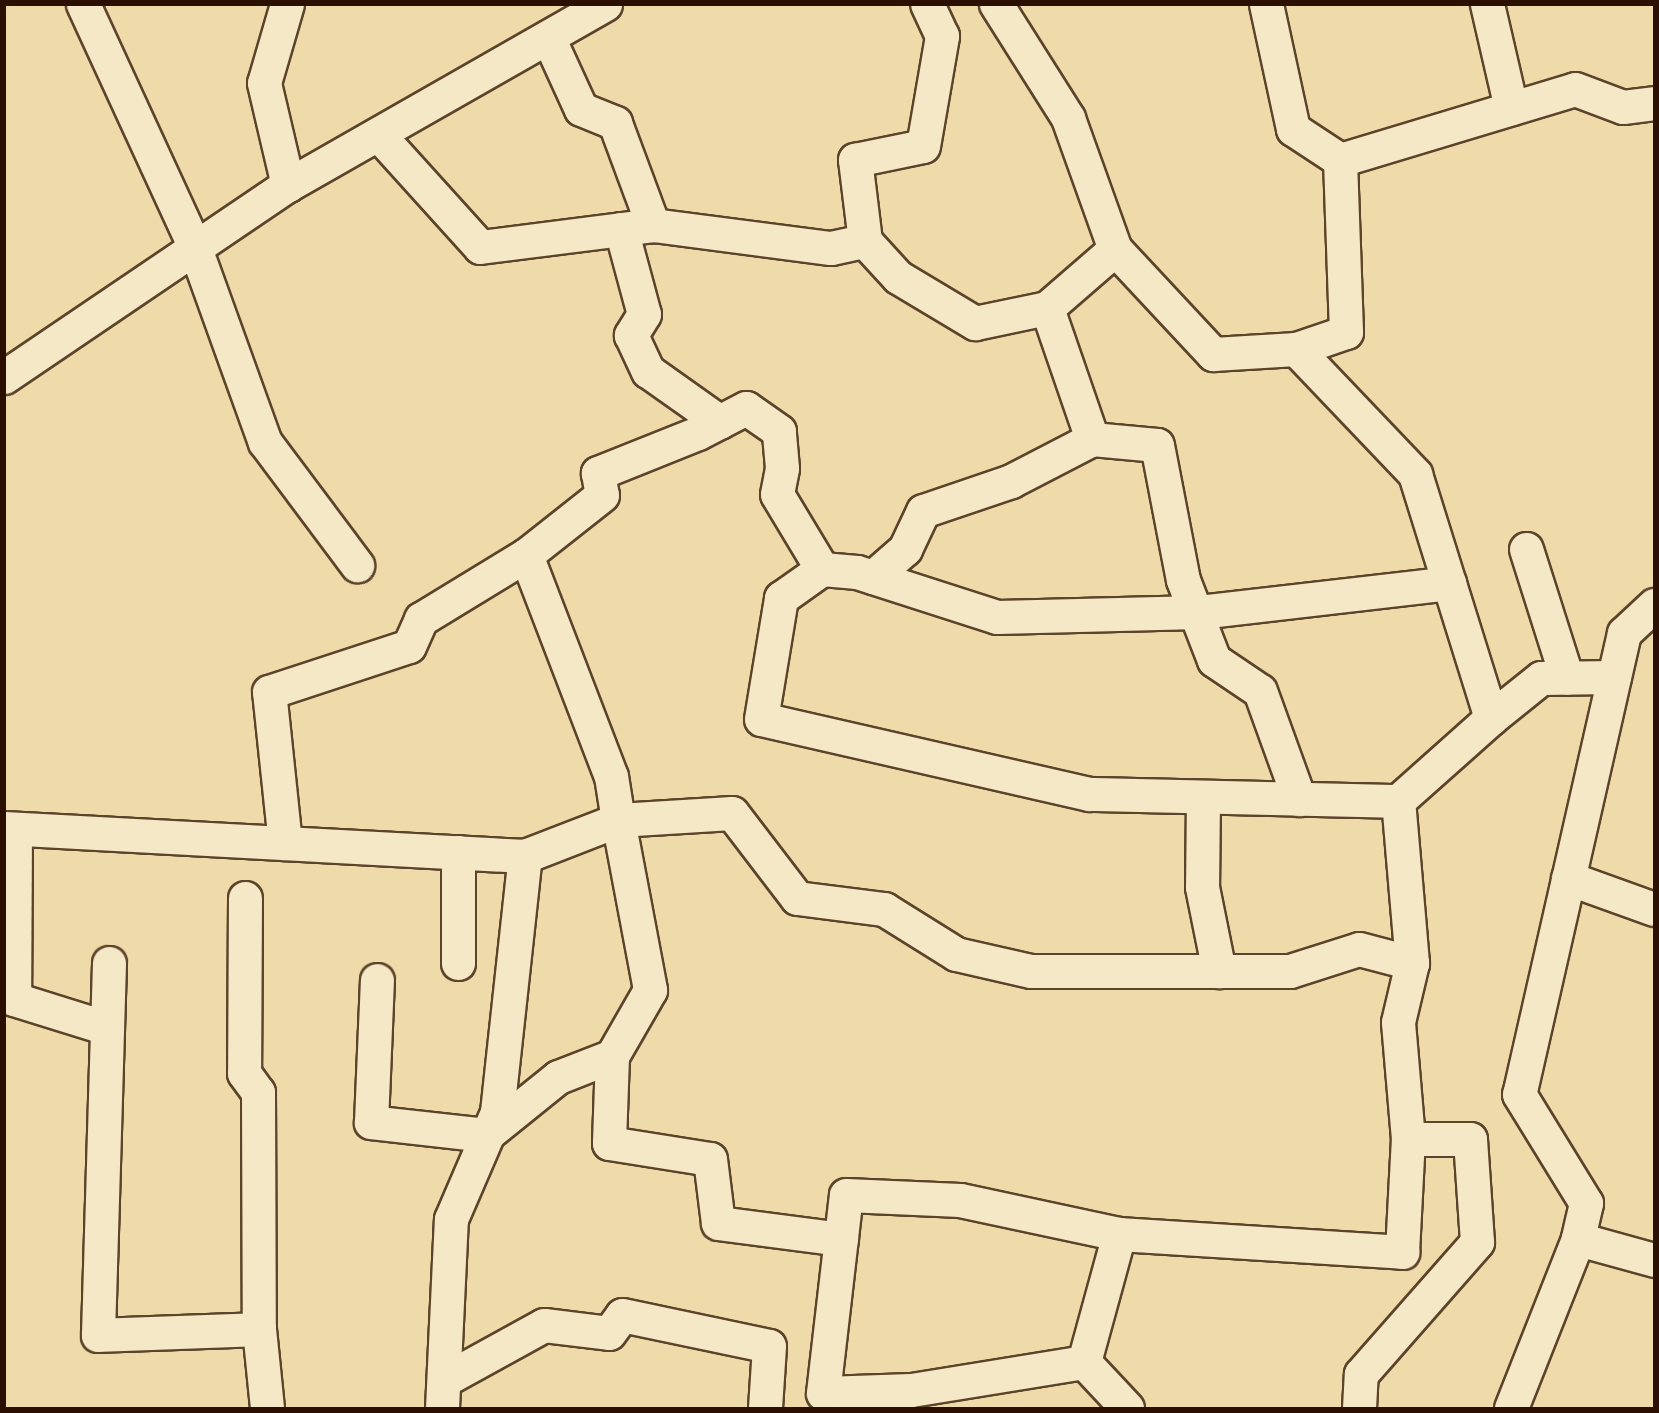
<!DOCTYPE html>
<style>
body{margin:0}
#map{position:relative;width:1659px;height:1413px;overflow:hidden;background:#efdba9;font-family:"Gentium Book Plus",serif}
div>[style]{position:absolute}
.roads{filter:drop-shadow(2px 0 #5c432b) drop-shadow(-2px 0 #5c432b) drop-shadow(0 2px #5c432b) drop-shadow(0 -2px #5c432b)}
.minor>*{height:33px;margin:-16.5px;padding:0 16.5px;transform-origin:16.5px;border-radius:16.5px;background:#f5e8c7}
span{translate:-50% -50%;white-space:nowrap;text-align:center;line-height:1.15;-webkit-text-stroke:4.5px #f5e8c7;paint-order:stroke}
.frame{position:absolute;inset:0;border:6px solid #2b1001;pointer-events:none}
</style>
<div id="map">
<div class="roads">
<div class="minor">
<i style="left:83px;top:4px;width:268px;rotate:65.3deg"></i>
<i style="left:195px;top:248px;width:206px;rotate:70.2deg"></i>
<i style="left:265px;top:442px;width:154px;rotate:53.2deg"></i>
<i style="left:287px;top:4px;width:82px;rotate:106.2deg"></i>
<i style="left:264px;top:83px;width:105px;rotate:76.8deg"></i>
<i style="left:288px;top:185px;width:365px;rotate:-29.7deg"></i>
<i style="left:996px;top:4px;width:135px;rotate:57.7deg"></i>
<i style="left:1068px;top:118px;width:139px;rotate:70.3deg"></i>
<i style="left:1115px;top:249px;width:144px;rotate:47deg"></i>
<i style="left:1213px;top:354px;width:83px;rotate:-3.4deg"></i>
<i style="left:1296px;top:349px;width:173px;rotate:46.4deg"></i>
<i style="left:1415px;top:474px;width:256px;rotate:72.7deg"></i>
<i style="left:1266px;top:4px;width:128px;rotate:77.8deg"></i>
<i style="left:1293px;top:129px;width:56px;rotate:33.4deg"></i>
<i style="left:1340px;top:160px;width:172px;rotate:88deg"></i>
<i style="left:1346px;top:332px;width:53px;rotate:161.2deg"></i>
<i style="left:1487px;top:4px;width:107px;rotate:77deg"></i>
<i style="left:548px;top:37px;width:79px;rotate:65.4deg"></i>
<i style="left:581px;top:109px;width:37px;rotate:22deg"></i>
<i style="left:615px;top:123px;width:109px;rotate:69.6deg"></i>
<i style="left:378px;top:134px;width:152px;rotate:47.9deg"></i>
<i style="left:480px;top:247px;width:174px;rotate:-7.2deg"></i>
<i style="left:653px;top:225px;width:179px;rotate:7.4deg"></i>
<i style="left:831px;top:248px;width:35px;rotate:-12deg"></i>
<i style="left:865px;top:241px;width:49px;rotate:47.5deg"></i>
<i style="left:898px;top:277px;width:90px;rotate:30.9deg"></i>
<i style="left:975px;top:323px;width:74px;rotate:-11.8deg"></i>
<i style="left:1047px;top:308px;width:90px;rotate:-40.9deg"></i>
<i style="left:1340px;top:160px;width:245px;rotate:-16.8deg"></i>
<i style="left:1575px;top:89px;width:51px;rotate:20.6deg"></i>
<i style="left:1623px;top:107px;width:31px;rotate:-7deg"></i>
<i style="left:621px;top:229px;width:88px;rotate:74.9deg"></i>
<i style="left:644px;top:314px;width:25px;rotate:122deg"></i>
<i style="left:631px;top:335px;width:40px;rotate:65deg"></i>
<i style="left:648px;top:371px;width:88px;rotate:35.3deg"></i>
<i style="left:865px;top:241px;width:82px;rotate:-97deg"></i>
<i style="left:855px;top:160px;width:69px;rotate:-11.6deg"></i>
<i style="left:923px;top:146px;width:112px;rotate:-80.2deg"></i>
<i style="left:942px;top:36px;width:35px;rotate:-115deg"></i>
<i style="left:1047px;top:308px;width:139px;rotate:71deg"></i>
<i style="left:1092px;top:439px;width:65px;rotate:5.3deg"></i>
<i style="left:1157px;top:445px;width:137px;rotate:79.1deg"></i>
<i style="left:1183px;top:580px;width:86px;rotate:68.8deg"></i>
<i style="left:1214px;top:660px;width:55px;rotate:34deg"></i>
<i style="left:1260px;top:691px;width:115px;rotate:70.1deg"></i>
<i style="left:4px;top:377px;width:343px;rotate:-34.1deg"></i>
<i style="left:1526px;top:549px;width:135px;rotate:72.4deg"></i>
<i style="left:822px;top:569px;width:87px;rotate:-121deg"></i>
<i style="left:777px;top:494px;width:26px;rotate:-79deg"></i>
<i style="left:782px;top:468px;width:37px;rotate:-95deg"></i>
<i style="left:779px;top:431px;width:40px;rotate:-145.1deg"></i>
<i style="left:746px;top:408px;width:54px;rotate:152.5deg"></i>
<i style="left:698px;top:433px;width:108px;rotate:158.2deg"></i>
<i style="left:598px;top:473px;width:22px;rotate:80deg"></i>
<i style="left:602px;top:495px;width:97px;rotate:141.7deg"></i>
<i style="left:526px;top:555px;width:237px;rotate:69deg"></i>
<i style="left:611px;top:776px;width:45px;rotate:81deg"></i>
<i style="left:618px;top:820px;width:114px;rotate:-3.5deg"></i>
<i style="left:732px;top:813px;width:107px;rotate:52.6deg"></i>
<i style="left:797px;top:898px;width:88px;rotate:7.2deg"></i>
<i style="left:884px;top:909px;width:85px;rotate:32deg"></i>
<i style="left:956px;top:954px;width:77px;rotate:12.8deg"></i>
<i style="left:1031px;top:971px;width:259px"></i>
<i style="left:1290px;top:971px;width:72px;rotate:-17.7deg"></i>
<i style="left:1359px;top:949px;width:55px;rotate:14.8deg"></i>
<i style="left:873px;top:577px;width:43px;rotate:-41.2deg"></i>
<i style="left:905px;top:549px;width:42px;rotate:-64.7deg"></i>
<i style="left:923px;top:511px;width:93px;rotate:-18.8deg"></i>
<i style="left:1011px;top:481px;width:91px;rotate:-27.4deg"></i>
<i style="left:1654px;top:605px;width:41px;rotate:137deg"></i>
<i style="left:1624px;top:633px;width:473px;rotate:102.8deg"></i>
<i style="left:1519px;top:1094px;width:128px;rotate:58.4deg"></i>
<i style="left:1586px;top:1203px;width:37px;rotate:103deg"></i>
<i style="left:1578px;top:1239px;width:79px;rotate:15.4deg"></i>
<i style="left:1203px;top:797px;width:90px;rotate:90.6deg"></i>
<i style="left:1202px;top:887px;width:86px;rotate:78.6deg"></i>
<i style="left:1398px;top:801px;width:309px;rotate:-178.7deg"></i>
<i style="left:1089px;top:794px;width:336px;rotate:-167.1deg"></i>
<i style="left:761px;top:719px;width:123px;rotate:-80.6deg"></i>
<i style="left:781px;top:598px;width:50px;rotate:-35.3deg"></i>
<i style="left:822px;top:569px;width:35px;rotate:5deg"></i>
<i style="left:857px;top:572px;width:147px;rotate:17.8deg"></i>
<i style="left:997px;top:617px;width:202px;rotate:-1.4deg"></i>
<i style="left:1199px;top:612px;width:252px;rotate:-6.6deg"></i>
<i style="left:4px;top:828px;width:522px;rotate:3.08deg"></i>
<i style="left:525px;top:856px;width:100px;rotate:-21.2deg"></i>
<i style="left:618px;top:820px;width:173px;rotate:79.3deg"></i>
<i style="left:650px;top:990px;width:76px;rotate:119.9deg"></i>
<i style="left:612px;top:1056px;width:58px;rotate:158.7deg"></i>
<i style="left:558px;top:1077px;width:92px;rotate:141.1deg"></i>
<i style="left:486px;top:1135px;width:116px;rotate:-173.6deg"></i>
<i style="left:371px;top:1122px;width:142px;rotate:-87.6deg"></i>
<i style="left:15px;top:829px;width:170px;rotate:90.3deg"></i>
<i style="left:14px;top:999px;width:97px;rotate:17.3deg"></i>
<i style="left:285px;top:843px;width:152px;rotate:-96deg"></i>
<i style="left:269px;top:692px;width:147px;rotate:-18.2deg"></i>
<i style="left:409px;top:646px;width:30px;rotate:-66deg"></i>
<i style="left:421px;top:619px;width:123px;rotate:-31.4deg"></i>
<i style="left:1568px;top:878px;width:91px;rotate:19.8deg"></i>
<i style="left:245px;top:898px;width:175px;rotate:90.3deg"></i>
<i style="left:244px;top:1073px;width:24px;rotate:54deg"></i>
<i style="left:258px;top:1092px;width:237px;rotate:89.8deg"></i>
<i style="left:259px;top:1329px;width:79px;rotate:84.2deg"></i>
<i style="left:109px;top:963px;width:372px;rotate:91.7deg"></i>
<i style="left:98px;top:1335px;width:161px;rotate:-2.1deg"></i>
<i style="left:458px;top:963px;width:111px;rotate:-90deg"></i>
<i style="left:612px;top:1056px;width:87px;rotate:92deg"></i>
<i style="left:609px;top:1143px;width:102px;rotate:9deg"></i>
<i style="left:710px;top:1159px;width:64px;rotate:82.9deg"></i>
<i style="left:718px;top:1223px;width:124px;rotate:7.4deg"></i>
<i style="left:1119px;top:1234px;width:133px;rotate:105.3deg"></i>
<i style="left:1084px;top:1362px;width:175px;rotate:170.8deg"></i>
<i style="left:911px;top:1390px;width:88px;rotate:178deg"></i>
<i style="left:823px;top:1393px;width:199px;rotate:-83.4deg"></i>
<i style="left:846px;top:1195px;width:114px;rotate:2.5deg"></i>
<i style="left:960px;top:1200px;width:163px;rotate:12.1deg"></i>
<i style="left:1119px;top:1234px;width:284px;rotate:3.6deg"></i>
<i style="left:1402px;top:1252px;width:113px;rotate:-87deg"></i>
<i style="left:1084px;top:1362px;width:63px;rotate:46.9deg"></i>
<i style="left:444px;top:1380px;width:114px;rotate:-28.8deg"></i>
<i style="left:544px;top:1325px;width:65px;rotate:7deg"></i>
<i style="left:609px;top:1333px;width:22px;rotate:-54deg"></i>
<i style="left:622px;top:1315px;width:150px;rotate:11.9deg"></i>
<i style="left:769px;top:1346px;width:62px;rotate:93.7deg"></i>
<i style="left:442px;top:1408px;width:189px;rotate:-87.3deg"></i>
<i style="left:451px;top:1219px;width:116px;rotate:-66.7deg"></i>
<i style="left:497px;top:1112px;width:258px;rotate:-83.8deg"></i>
<i style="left:1359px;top:1408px;width:34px;rotate:-87deg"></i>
<i style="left:1361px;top:1374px;width:176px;rotate:-48.7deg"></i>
<i style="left:1477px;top:1242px;width:103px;rotate:-93.9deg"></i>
<i style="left:1470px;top:1139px;width:62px;rotate:180deg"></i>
<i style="left:1408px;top:1139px;width:117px;rotate:-94.9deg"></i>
<i style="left:1398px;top:1022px;width:61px;rotate:-76.7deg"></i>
<i style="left:1412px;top:963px;width:163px;rotate:-94.9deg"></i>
<i style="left:1398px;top:801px;width:125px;rotate:-41.7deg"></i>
<i style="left:1491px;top:718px;width:64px;rotate:-38.7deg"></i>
<i style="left:1541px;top:678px;width:73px;rotate:-0.8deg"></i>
<i style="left:1511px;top:1408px;width:182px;rotate:-68.4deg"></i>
</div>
</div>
<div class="frame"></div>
</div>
